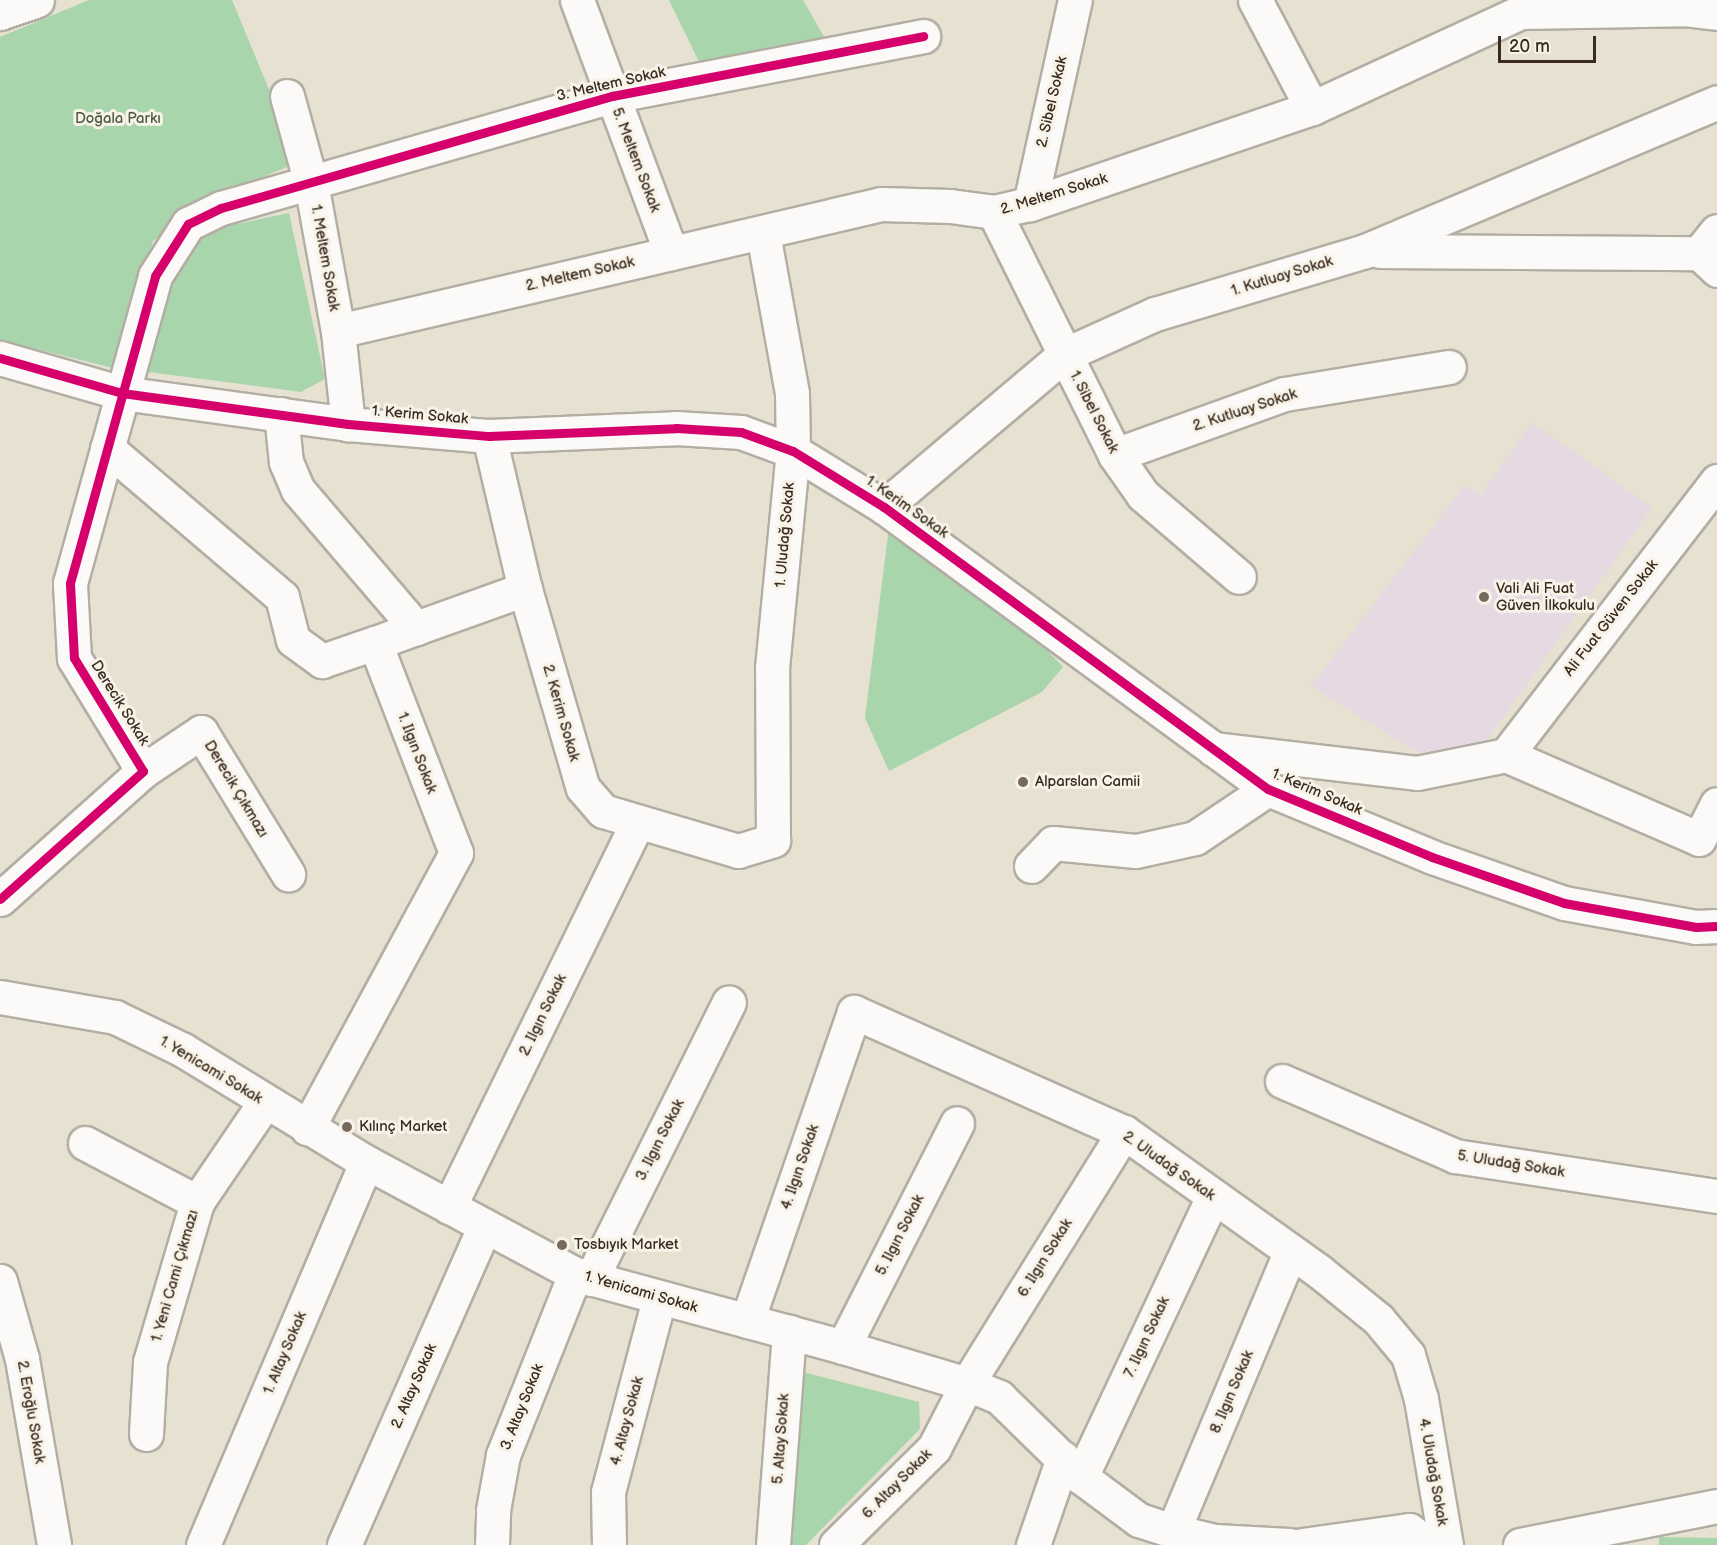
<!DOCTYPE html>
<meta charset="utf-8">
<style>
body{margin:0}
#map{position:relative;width:1717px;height:1545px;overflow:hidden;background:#e6e1d1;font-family:"Balsamiq Sans",sans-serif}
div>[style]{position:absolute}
.built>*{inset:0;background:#e7d9e2}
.green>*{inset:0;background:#a9d5ad}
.roads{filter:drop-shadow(2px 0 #b3aea3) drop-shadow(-2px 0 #b3aea3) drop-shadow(0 2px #b3aea3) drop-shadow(0 -2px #b3aea3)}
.street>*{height:33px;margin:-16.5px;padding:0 16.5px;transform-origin:16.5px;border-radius:16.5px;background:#fbfaf8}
.secondary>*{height:33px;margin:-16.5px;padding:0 16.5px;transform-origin:16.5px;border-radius:16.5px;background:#fbfaf8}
.cycleway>*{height:9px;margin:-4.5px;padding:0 4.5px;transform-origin:4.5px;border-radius:4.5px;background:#d6006c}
.dots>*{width:16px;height:16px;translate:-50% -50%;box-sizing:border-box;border:3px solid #f7f3e8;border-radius:50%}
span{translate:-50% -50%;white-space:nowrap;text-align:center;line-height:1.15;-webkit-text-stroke:6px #f7f3e8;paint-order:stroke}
.street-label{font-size:15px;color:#3b2a1e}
.park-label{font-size:15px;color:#4d5a40}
.poi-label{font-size:15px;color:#3b2a1e}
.left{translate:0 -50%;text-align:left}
.scale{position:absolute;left:1498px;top:36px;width:98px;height:27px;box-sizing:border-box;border:3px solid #3b2a1e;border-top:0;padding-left:8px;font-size:18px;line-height:21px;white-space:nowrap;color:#3b2a1e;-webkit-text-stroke:4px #f7f3e8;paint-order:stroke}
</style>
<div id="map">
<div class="built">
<i style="clip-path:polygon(1532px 422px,1652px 508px,1487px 740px,1423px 756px,1311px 686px,1465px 485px,1481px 495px)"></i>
</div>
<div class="green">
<i style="clip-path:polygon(89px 0,232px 0,299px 162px,206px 201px,153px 241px,121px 370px,0 340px,0 37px)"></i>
<i style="clip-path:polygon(669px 0,803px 0,827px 42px,701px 66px)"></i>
<i style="clip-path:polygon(289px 213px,325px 379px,301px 392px,149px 372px,162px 277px,198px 232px)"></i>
<i style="clip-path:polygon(889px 527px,982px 595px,1042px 645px,1063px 667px,1042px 692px,889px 771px,865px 718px)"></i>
<i style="clip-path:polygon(803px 1372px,919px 1402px,920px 1429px,806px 1545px,783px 1545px,788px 1458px)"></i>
<i style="clip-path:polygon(1659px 1537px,1717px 1538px,1717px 1545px,1659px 1545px)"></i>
</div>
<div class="roads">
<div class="street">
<i style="left:577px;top:0;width:270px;rotate:69.6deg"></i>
<i style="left:1255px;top:0;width:122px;rotate:62.2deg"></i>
<i style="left:287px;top:96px;width:90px;rotate:74.6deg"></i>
<i style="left:311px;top:183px;width:150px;rotate:79.7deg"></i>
<i style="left:338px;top:331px;width:94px;rotate:83.9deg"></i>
<i style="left:1030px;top:204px;width:209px;rotate:-77.6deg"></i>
<i style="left:994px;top:212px;width:271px;rotate:63.5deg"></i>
<i style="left:1115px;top:455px;width:49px;rotate:55deg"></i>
<i style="left:1143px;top:495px;width:126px;rotate:40.5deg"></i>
<i style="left:1380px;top:251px;width:319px;rotate:0.4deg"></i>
<i style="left:1699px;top:253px;width:25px;rotate:43deg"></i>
<i style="left:1699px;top:253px;width:28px;rotate:-51deg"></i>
<i style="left:338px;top:331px;width:558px;rotate:-13.16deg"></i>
<i style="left:881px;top:204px;width:69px;rotate:1.7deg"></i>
<i style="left:950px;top:206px;width:44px;rotate:7.8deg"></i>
<i style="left:994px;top:212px;width:37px;rotate:-13deg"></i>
<i style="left:1030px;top:204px;width:298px;rotate:-18.8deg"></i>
<i style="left:1312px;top:108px;width:230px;rotate:-24.7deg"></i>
<i style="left:1521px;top:12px;width:164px;rotate:-1deg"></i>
<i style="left:1685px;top:9px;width:32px;rotate:7deg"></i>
<i style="left:0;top:358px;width:127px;rotate:16deg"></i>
<i style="left:122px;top:393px;width:228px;rotate:7.8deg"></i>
<i style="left:348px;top:424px;width:142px;rotate:4.9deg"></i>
<i style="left:489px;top:436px;width:187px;rotate:-2.4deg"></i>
<i style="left:676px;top:428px;width:65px;rotate:3.5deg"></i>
<i style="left:741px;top:432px;width:55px;rotate:20.1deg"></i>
<i style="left:793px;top:451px;width:107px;rotate:31.6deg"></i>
<i style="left:884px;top:507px;width:476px;rotate:36.3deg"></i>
<i style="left:1268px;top:789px;width:178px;rotate:22.5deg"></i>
<i style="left:1432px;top:857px;width:140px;rotate:19.2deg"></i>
<i style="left:1564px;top:903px;width:134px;rotate:10.3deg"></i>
<i style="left:1696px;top:927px;width:21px;rotate:-3deg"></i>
<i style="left:281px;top:414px;width:48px;rotate:84.1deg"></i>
<i style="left:286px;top:462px;width:30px;rotate:67deg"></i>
<i style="left:298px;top:490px;width:182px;rotate:49.5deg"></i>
<i style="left:416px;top:628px;width:44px;rotate:159.9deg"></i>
<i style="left:375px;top:643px;width:225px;rotate:68.9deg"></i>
<i style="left:456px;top:853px;width:313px;rotate:118.4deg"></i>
<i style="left:489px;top:436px;width:157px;rotate:76.8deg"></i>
<i style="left:525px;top:589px;width:207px;rotate:73.8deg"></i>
<i style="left:583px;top:788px;width:30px;rotate:49deg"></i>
<i style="left:603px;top:811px;width:141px;rotate:16.5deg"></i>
<i style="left:738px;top:851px;width:37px;rotate:-17deg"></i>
<i style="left:773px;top:840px;width:172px;rotate:-90.3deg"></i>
<i style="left:772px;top:668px;width:218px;rotate:-84.5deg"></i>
<i style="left:793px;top:451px;width:58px;rotate:-91deg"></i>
<i style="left:792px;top:393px;width:163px;rotate:-100.3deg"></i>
<i style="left:107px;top:448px;width:230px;rotate:40.4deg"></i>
<i style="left:282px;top:597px;width:44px;rotate:75.7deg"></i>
<i style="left:293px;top:640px;width:36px;rotate:36deg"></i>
<i style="left:322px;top:661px;width:56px;rotate:-18.8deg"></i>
<i style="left:1115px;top:455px;width:180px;rotate:-19.8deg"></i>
<i style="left:1284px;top:394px;width:167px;rotate:-9.3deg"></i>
<i style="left:884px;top:507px;width:236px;rotate:-40.2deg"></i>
<i style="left:1064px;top:355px;width:100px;rotate:-24.3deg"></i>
<i style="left:1155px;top:314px;width:219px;rotate:-16.7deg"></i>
<i style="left:1365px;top:251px;width:382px;rotate:-22.9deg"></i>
<i style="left:416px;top:628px;width:116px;rotate:-19.7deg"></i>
<i style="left:1213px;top:749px;width:205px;rotate:6.7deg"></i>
<i style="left:1417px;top:773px;width:91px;rotate:-11.4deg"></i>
<i style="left:1506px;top:755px;width:210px;rotate:23.5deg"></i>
<i style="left:1699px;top:839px;width:39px;rotate:-63deg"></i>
<i style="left:1506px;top:755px;width:346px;rotate:-52.4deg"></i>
<i style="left:143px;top:771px;width:70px;rotate:-33.9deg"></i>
<i style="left:201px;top:732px;width:167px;rotate:58.5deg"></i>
<i style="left:1031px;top:866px;width:32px;rotate:-46deg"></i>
<i style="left:1053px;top:843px;width:83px;rotate:5.5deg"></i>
<i style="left:1136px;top:851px;width:60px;rotate:-12.4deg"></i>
<i style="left:1195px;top:838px;width:88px;rotate:-33.9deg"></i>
<i style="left:0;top:899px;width:192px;rotate:-41.8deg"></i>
<i style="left:143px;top:771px;width:132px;rotate:-121.4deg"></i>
<i style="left:74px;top:658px;width:75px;rotate:-93.1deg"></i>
<i style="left:70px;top:583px;width:319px;rotate:-74.5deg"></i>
<i style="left:155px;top:276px;width:62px;rotate:-57.6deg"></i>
<i style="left:188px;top:224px;width:37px;rotate:-26deg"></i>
<i style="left:221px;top:208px;width:407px;rotate:-16deg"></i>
<i style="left:612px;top:96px;width:317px;rotate:-10.9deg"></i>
<i style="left:0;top:997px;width:117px;rotate:9.9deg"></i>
<i style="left:115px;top:1017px;width:76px;rotate:25.9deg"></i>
<i style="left:183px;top:1050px;width:215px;rotate:31.5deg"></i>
<i style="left:366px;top:1162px;width:237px;rotate:28.2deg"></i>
<i style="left:575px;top:1274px;width:278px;rotate:15.2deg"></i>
<i style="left:843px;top:1347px;width:129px;rotate:16.6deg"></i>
<i style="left:967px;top:1384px;width:35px;rotate:22deg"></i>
<i style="left:999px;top:1397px;width:115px;rotate:44.3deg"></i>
<i style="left:1081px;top:1477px;width:72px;rotate:36.6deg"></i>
<i style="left:1139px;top:1520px;width:36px;rotate:18deg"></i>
<i style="left:1173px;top:1531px;width:43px;rotate:13.4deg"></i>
<i style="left:1215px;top:1541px;width:74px;rotate:3.1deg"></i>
<i style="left:1282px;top:1081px;width:189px;rotate:23.4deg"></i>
<i style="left:1455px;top:1156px;width:265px;rotate:8.7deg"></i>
<i style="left:85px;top:1143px;width:127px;rotate:27.8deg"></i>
<i style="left:449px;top:1207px;width:429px;rotate:-63.9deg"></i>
<i style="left:591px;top:1279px;width:309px;rotate:-63.5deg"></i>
<i style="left:0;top:1281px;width:81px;rotate:74.2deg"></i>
<i style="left:22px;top:1359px;width:189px;rotate:80.2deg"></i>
<i style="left:747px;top:1321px;width:327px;rotate:-70.9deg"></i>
<i style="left:854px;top:1012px;width:295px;rotate:24deg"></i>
<i style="left:1124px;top:1132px;width:241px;rotate:35.5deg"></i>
<i style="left:1320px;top:1272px;width:75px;rotate:39deg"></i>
<i style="left:1378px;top:1319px;width:47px;rotate:50.2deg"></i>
<i style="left:1408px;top:1355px;width:46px;rotate:73.5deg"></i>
<i style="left:1421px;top:1399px;width:148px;rotate:80.3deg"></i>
<i style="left:843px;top:1347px;width:251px;rotate:-63deg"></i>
<i style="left:146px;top:1434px;width:72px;rotate:-86.8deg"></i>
<i style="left:150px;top:1362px;width:167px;rotate:-73.6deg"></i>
<i style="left:197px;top:1202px;width:121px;rotate:-55.8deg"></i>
<i style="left:1081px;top:1477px;width:310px;rotate:-64.8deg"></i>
<i style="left:1173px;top:1531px;width:303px;rotate:-67.2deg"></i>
<i style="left:203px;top:1545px;width:416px;rotate:-66.9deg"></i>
<i style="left:344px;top:1545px;width:347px;rotate:-66.2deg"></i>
<i style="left:492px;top:1545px;width:35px;rotate:-88deg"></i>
<i style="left:493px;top:1510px;width:56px;rotate:-79.7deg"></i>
<i style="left:503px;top:1455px;width:195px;rotate:-68.3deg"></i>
<i style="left:609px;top:1545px;width:53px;rotate:-91.1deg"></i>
<i style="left:608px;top:1492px;width:200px;rotate:-75.2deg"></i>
<i style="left:773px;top:1545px;width:214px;rotate:-85.7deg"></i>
<i style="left:836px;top:1545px;width:138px;rotate:-44.7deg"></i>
<i style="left:934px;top:1448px;width:72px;rotate:-62.7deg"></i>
<i style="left:967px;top:1384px;width:297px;rotate:-58.1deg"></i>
<i style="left:1033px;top:1545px;width:92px;rotate:-71deg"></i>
<i style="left:1302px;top:1545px;width:108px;rotate:-8deg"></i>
<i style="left:1409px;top:1530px;width:25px;rotate:37deg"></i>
<i style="left:1520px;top:1545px;width:201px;rotate:-11.2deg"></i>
</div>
<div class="secondary">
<i style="left:0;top:13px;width:39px;rotate:-19deg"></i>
</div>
</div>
<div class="cycleway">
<i style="left:0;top:358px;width:127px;rotate:16deg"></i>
<i style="left:122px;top:393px;width:228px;rotate:7.8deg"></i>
<i style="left:348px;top:424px;width:142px;rotate:4.9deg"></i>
<i style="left:489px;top:436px;width:187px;rotate:-2.4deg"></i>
<i style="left:676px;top:428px;width:65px;rotate:3.5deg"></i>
<i style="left:741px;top:432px;width:55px;rotate:20.1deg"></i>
<i style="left:793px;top:451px;width:107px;rotate:31.6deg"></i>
<i style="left:884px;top:507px;width:476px;rotate:36.3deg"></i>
<i style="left:1268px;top:789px;width:178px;rotate:22.5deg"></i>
<i style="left:1432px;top:857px;width:140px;rotate:19.2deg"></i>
<i style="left:1564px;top:903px;width:134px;rotate:10.3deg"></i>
<i style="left:1696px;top:927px;width:21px;rotate:-3deg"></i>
<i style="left:0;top:899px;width:192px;rotate:-41.8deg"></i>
<i style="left:143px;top:771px;width:132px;rotate:-121.4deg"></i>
<i style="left:74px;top:658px;width:75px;rotate:-93.1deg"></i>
<i style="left:70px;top:583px;width:319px;rotate:-74.5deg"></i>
<i style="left:155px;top:276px;width:62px;rotate:-57.6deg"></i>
<i style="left:188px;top:224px;width:37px;rotate:-26deg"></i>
<i style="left:221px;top:208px;width:407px;rotate:-16deg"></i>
<i style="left:612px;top:96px;width:317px;rotate:-10.9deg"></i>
</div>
<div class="dots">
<i style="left:1484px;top:597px;background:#776a5d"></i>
<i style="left:1023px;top:782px;background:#776a5d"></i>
<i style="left:347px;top:1127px;background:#776a5d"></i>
<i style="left:562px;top:1245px;background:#776a5d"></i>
</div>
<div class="street-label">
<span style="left:611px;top:84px;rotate:-13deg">3. Meltem Sokak</span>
<span style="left:1052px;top:102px;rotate:-77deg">2. Sibel Sokak</span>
<span style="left:636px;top:160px;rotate:69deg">5. Meltem Sokak</span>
<span style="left:1054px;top:194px;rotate:-17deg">2. Meltem Sokak</span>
<span style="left:325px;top:258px;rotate:80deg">1. Meltem Sokak</span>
<span style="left:580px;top:274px;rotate:-13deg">2. Meltem Sokak</span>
<span style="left:1282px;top:276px;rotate:-17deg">1. Kutluay Sokak</span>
<span style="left:1245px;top:410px;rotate:-18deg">2. Kutluay Sokak</span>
<span style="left:1094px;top:412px;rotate:63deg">1. Sibel Sokak</span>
<span style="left:420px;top:415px;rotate:5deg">1. Kerim Sokak</span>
<span style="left:907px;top:507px;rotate:35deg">1. Kerim Sokak</span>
<span style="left:785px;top:535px;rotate:-85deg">1. Uludağ Sokak</span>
<span style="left:1611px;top:618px;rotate:-52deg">Ali Fuat Güven Sokak</span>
<span style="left:120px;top:703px;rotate:58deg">Derecik Sokak</span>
<span style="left:561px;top:713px;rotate:74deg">2. Kerim Sokak</span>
<span style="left:417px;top:753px;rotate:69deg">1. Ilgın Sokak</span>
<span style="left:236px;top:789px;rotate:59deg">Derecik Çıkmazı</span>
<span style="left:1317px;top:792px;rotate:23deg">1. Kerim Sokak</span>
<span style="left:543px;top:1015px;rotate:-64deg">2. Ilgın Sokak</span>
<span style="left:211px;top:1070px;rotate:31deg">1. Yenicami Sokak</span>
<span style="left:660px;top:1140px;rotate:-63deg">3. Ilgın Sokak</span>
<span style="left:1511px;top:1164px;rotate:9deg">5. Uludağ Sokak</span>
<span style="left:1169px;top:1166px;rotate:35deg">2. Uludağ Sokak</span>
<span style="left:800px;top:1167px;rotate:-71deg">4. Ilgın Sokak</span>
<span style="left:900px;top:1235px;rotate:-63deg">5. Ilgın Sokak</span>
<span style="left:1045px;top:1258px;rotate:-58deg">6. Ilgın Sokak</span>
<span style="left:175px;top:1276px;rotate:-74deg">1. Yeni Cami Çıkmazı</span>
<span style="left:641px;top:1292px;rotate:16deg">1. Yenicami Sokak</span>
<span style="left:1147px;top:1337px;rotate:-65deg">7. Ilgın Sokak</span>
<span style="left:285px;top:1353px;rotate:-67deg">1. Altay Sokak</span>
<span style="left:414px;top:1386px;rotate:-66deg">2. Altay Sokak</span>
<span style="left:1232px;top:1392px;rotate:-67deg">8. Ilgın Sokak</span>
<span style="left:522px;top:1407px;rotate:-68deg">3. Altay Sokak</span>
<span style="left:31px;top:1412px;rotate:80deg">2. Eroğlu Sokak</span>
<span style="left:627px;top:1421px;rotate:-75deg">4. Altay Sokak</span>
<span style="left:781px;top:1439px;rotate:-86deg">5. Altay Sokak</span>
<span style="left:1433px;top:1472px;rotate:80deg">4. Uludağ Sokak</span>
<span style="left:897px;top:1484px;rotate:-45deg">6. Altay Sokak</span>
</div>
<div class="park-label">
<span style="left:118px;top:119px">Doğala Parkı</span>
</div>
<div class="poi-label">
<span class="left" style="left:1496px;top:597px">Vali Ali Fuat<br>Güven İlkokulu</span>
<span class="left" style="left:1035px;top:782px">Alparslan Camii</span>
<span class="left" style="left:359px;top:1127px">Kılınç Market</span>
<span class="left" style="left:574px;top:1245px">Tosbıyık Market</span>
</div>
<div class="scale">20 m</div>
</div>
